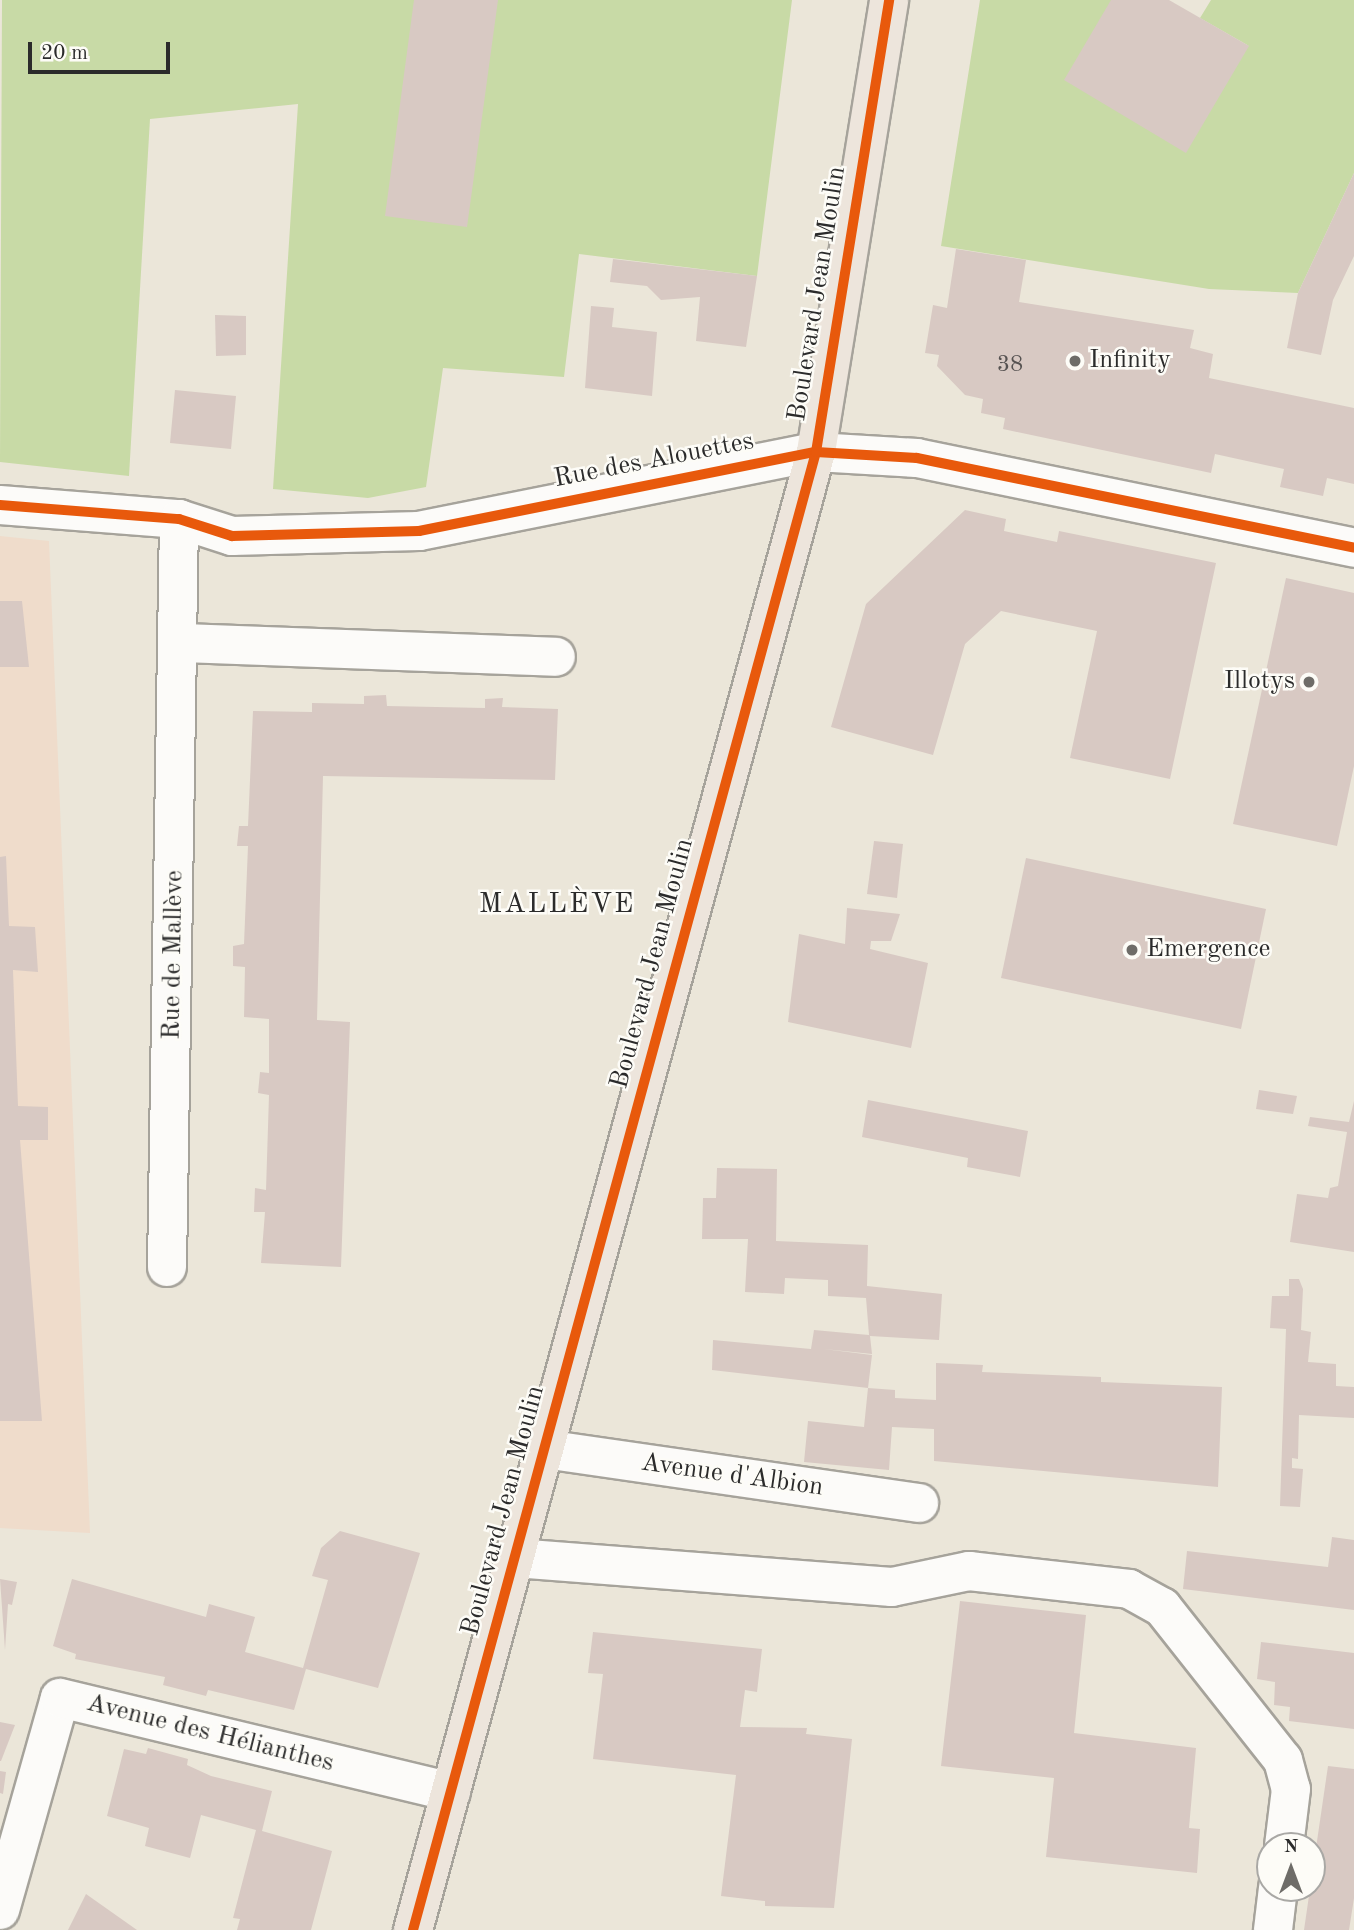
<!DOCTYPE html>
<meta charset="utf-8">
<style>
body{margin:0}
#map{position:relative;width:1354px;height:1930px;overflow:hidden;background:#ebe6d9;font-family:"Old Standard TT",serif}
div>[style]{position:absolute}
.built>*{inset:0;background:#efdccb}
.green>*{inset:0;background:#c8daa6}
.building>*{inset:0;background:#d8c9c3}
.roads{filter:drop-shadow(2px 0 #a6a39b) drop-shadow(-2px 0 #a6a39b) drop-shadow(0 2px #a6a39b) drop-shadow(0 -2px #a6a39b)}
.minor>*{height:38px;margin:-19px;padding:0 19px;transform-origin:19px;border-radius:19px;background:#fcfbf9}
.major>*{height:38px;margin:-19px;padding:0 19px;transform-origin:19px;border-radius:19px;background:#ede5dc}
.cycleway>*{height:10px;margin:-5px;padding:0 5px;transform-origin:5px;border-radius:5px;background:#e8590c}
.dots>*{width:19px;height:19px;translate:-50% -50%;box-sizing:border-box;border:4px solid #fdfcf7;border-radius:50%}
span{translate:-50% -50%;white-space:nowrap;text-align:center;line-height:1.15;-webkit-text-stroke:5px #fdfcf7;paint-order:stroke}
.number-label{font-size:23px;color:#565251}
.number-label span{-webkit-text-stroke-width:0}
.street-label{font-size:26px;color:#2b2b2b}
.poi-label{font-size:26px;color:#2b2b2b}
.left{translate:0 -50%;text-align:left}
.right{translate:-100% -50%;text-align:right}
.neighbourhood-label{font-size:28px;color:#2b2b2b;letter-spacing:2px}
.north{position:absolute;left:1256px;top:1832px;width:70px;height:70px;box-sizing:border-box;background:#fdfcf7;border:2px solid #a9a8a5;border-radius:50%;rotate:0deg;font-size:19px;font-weight:700;line-height:28px;text-align:center;color:#2b2b2b}
.north::after{content:'';display:block;margin:auto;width:24px;height:32px;background:#6e6c68;clip-path:polygon(50% 0,100% 100%,50% 72%,0 100%)}
.scale{position:absolute;left:28px;top:42px;width:142px;height:32px;box-sizing:border-box;border:4px solid #2b2b2b;border-top:0;padding-left:9px;font-size:21px;line-height:24px;white-space:nowrap;color:#2b2b2b;-webkit-text-stroke:5px #fdfcf7;paint-order:stroke}
</style>
<div id="map">
<div class="built">
<i style="clip-path:polygon(0 536px,49px 541px,90px 1533px,0 1528px)"></i>
</div>
<div class="green">
<i style="clip-path:polygon(2px 0,792px 0,757px 276px,579px 254px,564px 377px,443px 368px,426px 487px,368px 498px,273px 489px,298px 104px,150px 119px,129px 476px,0 462px)"></i>
<i style="clip-path:polygon(980px 0,1111px 0,1249px 46px,1200px 18px,1211px 0,1354px 0,1354px 173px,1298px 293px,1209px 289px,941px 246px)"></i>
</div>
<div class="building">
<i style="clip-path:polygon(414px 0,498px 0,467px 227px,385px 216px)"></i>
<i style="clip-path:polygon(1111px 0,1169px 0,1249px 46px,1186px 153px,1064px 80px)"></i>
<i style="clip-path:polygon(1354px 173px,1354px 256px,1333px 300px,1321px 355px,1287px 348px,1298px 293px)"></i>
<i style="clip-path:polygon(956px 249px,1026px 260px,1019px 302px,1194px 330px,1190px 348px,1213px 354px,1209px 378px,1354px 408px,1354px 484px,1327px 478px,1323px 496px,1280px 487px,1284px 469px,1215px 454px,1211px 473px,1003px 429px,1005px 418px,981px 413px,983px 399px,965px 395px,937px 366px,939px 355px,925px 353px,933px 305px,947px 308px)"></i>
<i style="clip-path:polygon(613px 259px,757px 276px,746px 347px,696px 341px,700px 297px,661px 300px,647px 286px,610px 282px)"></i>
<i style="clip-path:polygon(591px 306px,614px 308px,612px 327px,657px 332px,652px 396px,585px 388px)"></i>
<i style="clip-path:polygon(215px 315px,246px 316px,246px 355px,216px 356px)"></i>
<i style="clip-path:polygon(175px 390px,236px 396px,231px 449px,170px 443px)"></i>
<i style="clip-path:polygon(965px 510px,1006px 519px,1004px 531px,1057px 542px,1059px 531px,1216px 563px,1170px 779px,1070px 758px,1097px 631px,1001px 611px,965px 644px,933px 755px,831px 727px,866px 604px)"></i>
<i style="clip-path:polygon(1286px 578px,1354px 593px,1354px 766px,1337px 846px,1233px 824px)"></i>
<i style="clip-path:polygon(0 601px,22px 601px,29px 667px,0 667px)"></i>
<i style="clip-path:polygon(386px 695px,387px 706px,485px 708px,485px 699px,503px 698px,502px 707px,558px 709px,555px 780px,323px 776px,317px 1020px,350px 1022px,341px 1267px,261px 1263px,265px 1212px,254px 1212px,255px 1188px,266px 1190px,269px 1095px,258px 1093px,260px 1072px,269px 1073px,269px 1019px,244px 1017px,245px 967px,233px 966px,233px 946px,244px 944px,248px 846px,237px 846px,239px 826px,248px 826px,253px 711px,312px 712px,312px 703px,364px 704px,364px 696px)"></i>
<i style="clip-path:polygon(874px 841px,903px 844px,897px 898px,867px 894px)"></i>
<i style="clip-path:polygon(6px 856px,9px 926px,35px 927px,38px 972px,13px 970px,18px 1106px,48px 1107px,48px 1140px,20px 1140px,42px 1421px,0 1421px,0 857px)"></i>
<i style="clip-path:polygon(1026px 858px,1266px 909px,1241px 1029px,1001px 978px)"></i>
<i style="clip-path:polygon(847px 908px,900px 914px,891px 941px,871px 941px,870px 949px,928px 963px,911px 1048px,788px 1022px,799px 934px,845px 944px)"></i>
<i style="clip-path:polygon(1259px 1090px,1297px 1096px,1293px 1114px,1256px 1109px)"></i>
<i style="clip-path:polygon(868px 1100px,1028px 1131px,1020px 1177px,967px 1167px,968px 1158px,862px 1137px)"></i>
<i style="clip-path:polygon(1354px 1101px,1354px 1252px,1290px 1242px,1297px 1194px,1328px 1198px,1330px 1188px,1338px 1186px,1347px 1132px,1308px 1126px,1310px 1117px,1349px 1122px)"></i>
<i style="clip-path:polygon(717px 1168px,777px 1169px,776px 1241px,868px 1245px,867px 1286px,942px 1294px,939px 1340px,870px 1336px,872px 1354px,824px 1349px,872px 1355px,868px 1388px,712px 1370px,713px 1340px,811px 1349px,814px 1330px,869px 1335px,866px 1298px,828px 1296px,828px 1280px,785px 1278px,784px 1294px,745px 1292px,748px 1239px,702px 1239px,703px 1198px,716px 1198px)"></i>
<i style="clip-path:polygon(1289px 1279px,1299px 1279px,1303px 1289px,1301px 1330px,1311px 1332px,1308px 1362px,1336px 1364px,1336px 1386px,1354px 1387px,1354px 1418px,1299px 1415px,1298px 1459px,1292px 1458px,1292px 1468px,1303px 1469px,1300px 1507px,1280px 1506px,1286px 1329px,1270px 1328px,1272px 1296px,1289px 1296px)"></i>
<i style="clip-path:polygon(936px 1363px,983px 1365px,982px 1372px,1101px 1377px,1101px 1382px,1222px 1387px,1218px 1487px,934px 1461px,934px 1429px,892px 1427px,889px 1470px,804px 1462px,808px 1421px,864px 1427px,868px 1388px,895px 1390px,895px 1398px,936px 1400px)"></i>
<i style="clip-path:polygon(340px 1531px,420px 1553px,378px 1688px,306px 1669px,294px 1710px,208px 1690px,206px 1696px,163px 1685px,165px 1677px,75px 1659px,76px 1654px,53px 1646px,72px 1579px,206px 1617px,209px 1604px,255px 1617px,245px 1652px,303px 1668px,328px 1580px,312px 1576px,321px 1548px)"></i>
<i style="clip-path:polygon(1332px 1537px,1354px 1540px,1354px 1610px,1183px 1589px,1187px 1551px,1328px 1567px)"></i>
<i style="clip-path:polygon(0 1579px,17px 1582px,12px 1605px,8px 1604px,5px 1650px)"></i>
<i style="clip-path:polygon(960px 1601px,1086px 1615px,1074px 1733px,1196px 1748px,1189px 1828px,1200px 1829px,1197px 1873px,1046px 1857px,1054px 1778px,941px 1766px)"></i>
<i style="clip-path:polygon(593px 1632px,762px 1649px,757px 1692px,745px 1690px,740px 1727px,807px 1728px,806px 1734px,852px 1739px,834px 1908px,765px 1906px,765px 1901px,721px 1896px,736px 1775px,593px 1759px,603px 1674px,588px 1673px)"></i>
<i style="clip-path:polygon(1261px 1642px,1354px 1653px,1354px 1729px,1289px 1721px,1290px 1707px,1274px 1705px,1275px 1682px,1257px 1679px)"></i>
<i style="clip-path:polygon(0 1722px,15px 1725px,1px 1761px,0 1761px)"></i>
<i style="clip-path:polygon(148px 1748px,188px 1759px,187px 1765px,211px 1776px,272px 1791px,262px 1831px,332px 1851px,311px 1930px,237px 1930px,240px 1919px,233px 1918px,256px 1830px,201px 1815px,190px 1858px,145px 1846px,149px 1828px,107px 1816px,124px 1749px,146px 1754px)"></i>
<i style="clip-path:polygon(1328px 1766px,1354px 1769px,1354px 1898px,1349px 1930px,1304px 1930px)"></i>
<i style="clip-path:polygon(0 1771px,6px 1772px,3px 1794px,0 1793px)"></i>
<i style="clip-path:polygon(86px 1894px,137px 1930px,68px 1930px)"></i>
</div>
<div class="roads">
<div class="minor">
<i style="left:0;top:505px;width:180px;rotate:4.5deg"></i>
<i style="left:179px;top:519px;width:56px;rotate:17.8deg"></i>
<i style="left:232px;top:536px;width:187px;rotate:-1.5deg"></i>
<i style="left:419px;top:531px;width:405px;rotate:-11.3deg"></i>
<i style="left:816px;top:452px;width:101px;rotate:3.4deg"></i>
<i style="left:917px;top:458px;width:446px;rotate:11.6deg"></i>
<i style="left:182px;top:643px;width:374px;rotate:2.1deg"></i>
<i style="left:167px;top:1267px;width:748px;rotate:-89.08deg"></i>
<i style="left:544px;top:1449px;width:379px;rotate:8.2deg"></i>
<i style="left:515px;top:1558px;width:378px;rotate:4.4deg"></i>
<i style="left:892px;top:1587px;width:79px;rotate:-11.7deg"></i>
<i style="left:969px;top:1571px;width:161px;rotate:6.4deg"></i>
<i style="left:1129px;top:1589px;width:38px;rotate:29deg"></i>
<i style="left:1162px;top:1607px;width:195px;rotate:51.7deg"></i>
<i style="left:1283px;top:1760px;width:30px;rotate:75deg"></i>
<i style="left:1291px;top:1789px;width:57px;rotate:97deg"></i>
<i style="left:0;top:1910px;width:220px;rotate:-74.2deg"></i>
<i style="left:60px;top:1698px;width:402px;rotate:13.5deg"></i>
<i style="left:1273px;top:1930px;width:42px;rotate:-83.2deg"></i>
</div>
<div class="major">
<i style="left:413px;top:1930px;width:1532px;rotate:-74.75deg"></i>
<i style="left:816px;top:452px;width:458px;rotate:-80.8deg"></i>
</div>
</div>
<div class="cycleway">
<i style="left:0;top:505px;width:180px;rotate:4.5deg"></i>
<i style="left:179px;top:519px;width:56px;rotate:17.8deg"></i>
<i style="left:232px;top:536px;width:187px;rotate:-1.5deg"></i>
<i style="left:419px;top:531px;width:405px;rotate:-11.3deg"></i>
<i style="left:816px;top:452px;width:101px;rotate:3.4deg"></i>
<i style="left:917px;top:458px;width:446px;rotate:11.6deg"></i>
<i style="left:413px;top:1930px;width:1532px;rotate:-74.75deg"></i>
<i style="left:816px;top:452px;width:458px;rotate:-80.8deg"></i>
</div>
<div class="dots">
<i style="left:1075px;top:361px;background:#6e6c68"></i>
<i style="left:1309px;top:682px;background:#6e6c68"></i>
<i style="left:1132px;top:950px;background:#6e6c68"></i>
</div>
<div class="number-label">
<span style="left:1010px;top:365px">38</span>
</div>
<div class="street-label">
<span style="left:818px;top:294px;rotate:-81deg">Boulevard Jean Moulin</span>
<span style="left:654px;top:461px;rotate:-11deg">Rue des Alouettes</span>
<span style="left:174px;top:955px;rotate:-89deg">Rue de Mallève</span>
<span style="left:653px;top:964px;rotate:-75deg">Boulevard Jean Moulin</span>
<span style="left:732px;top:1476px;rotate:8deg">Avenue d'Albion</span>
<span style="left:504px;top:1511px;rotate:-75deg">Boulevard Jean Moulin</span>
<span style="left:210px;top:1734px;rotate:14deg">Avenue des Hélianthes</span>
</div>
<div class="poi-label">
<span class="left" style="left:1089px;top:361px">Infinity</span>
<span class="right" style="left:1295px;top:682px">Illotys</span>
<span class="left" style="left:1146px;top:950px">Emergence</span>
</div>
<div class="neighbourhood-label">
<span style="left:557px;top:905px">MALLÈVE</span>
</div>
<div class="north">N</div>
<div class="scale">20 m</div>
</div>
